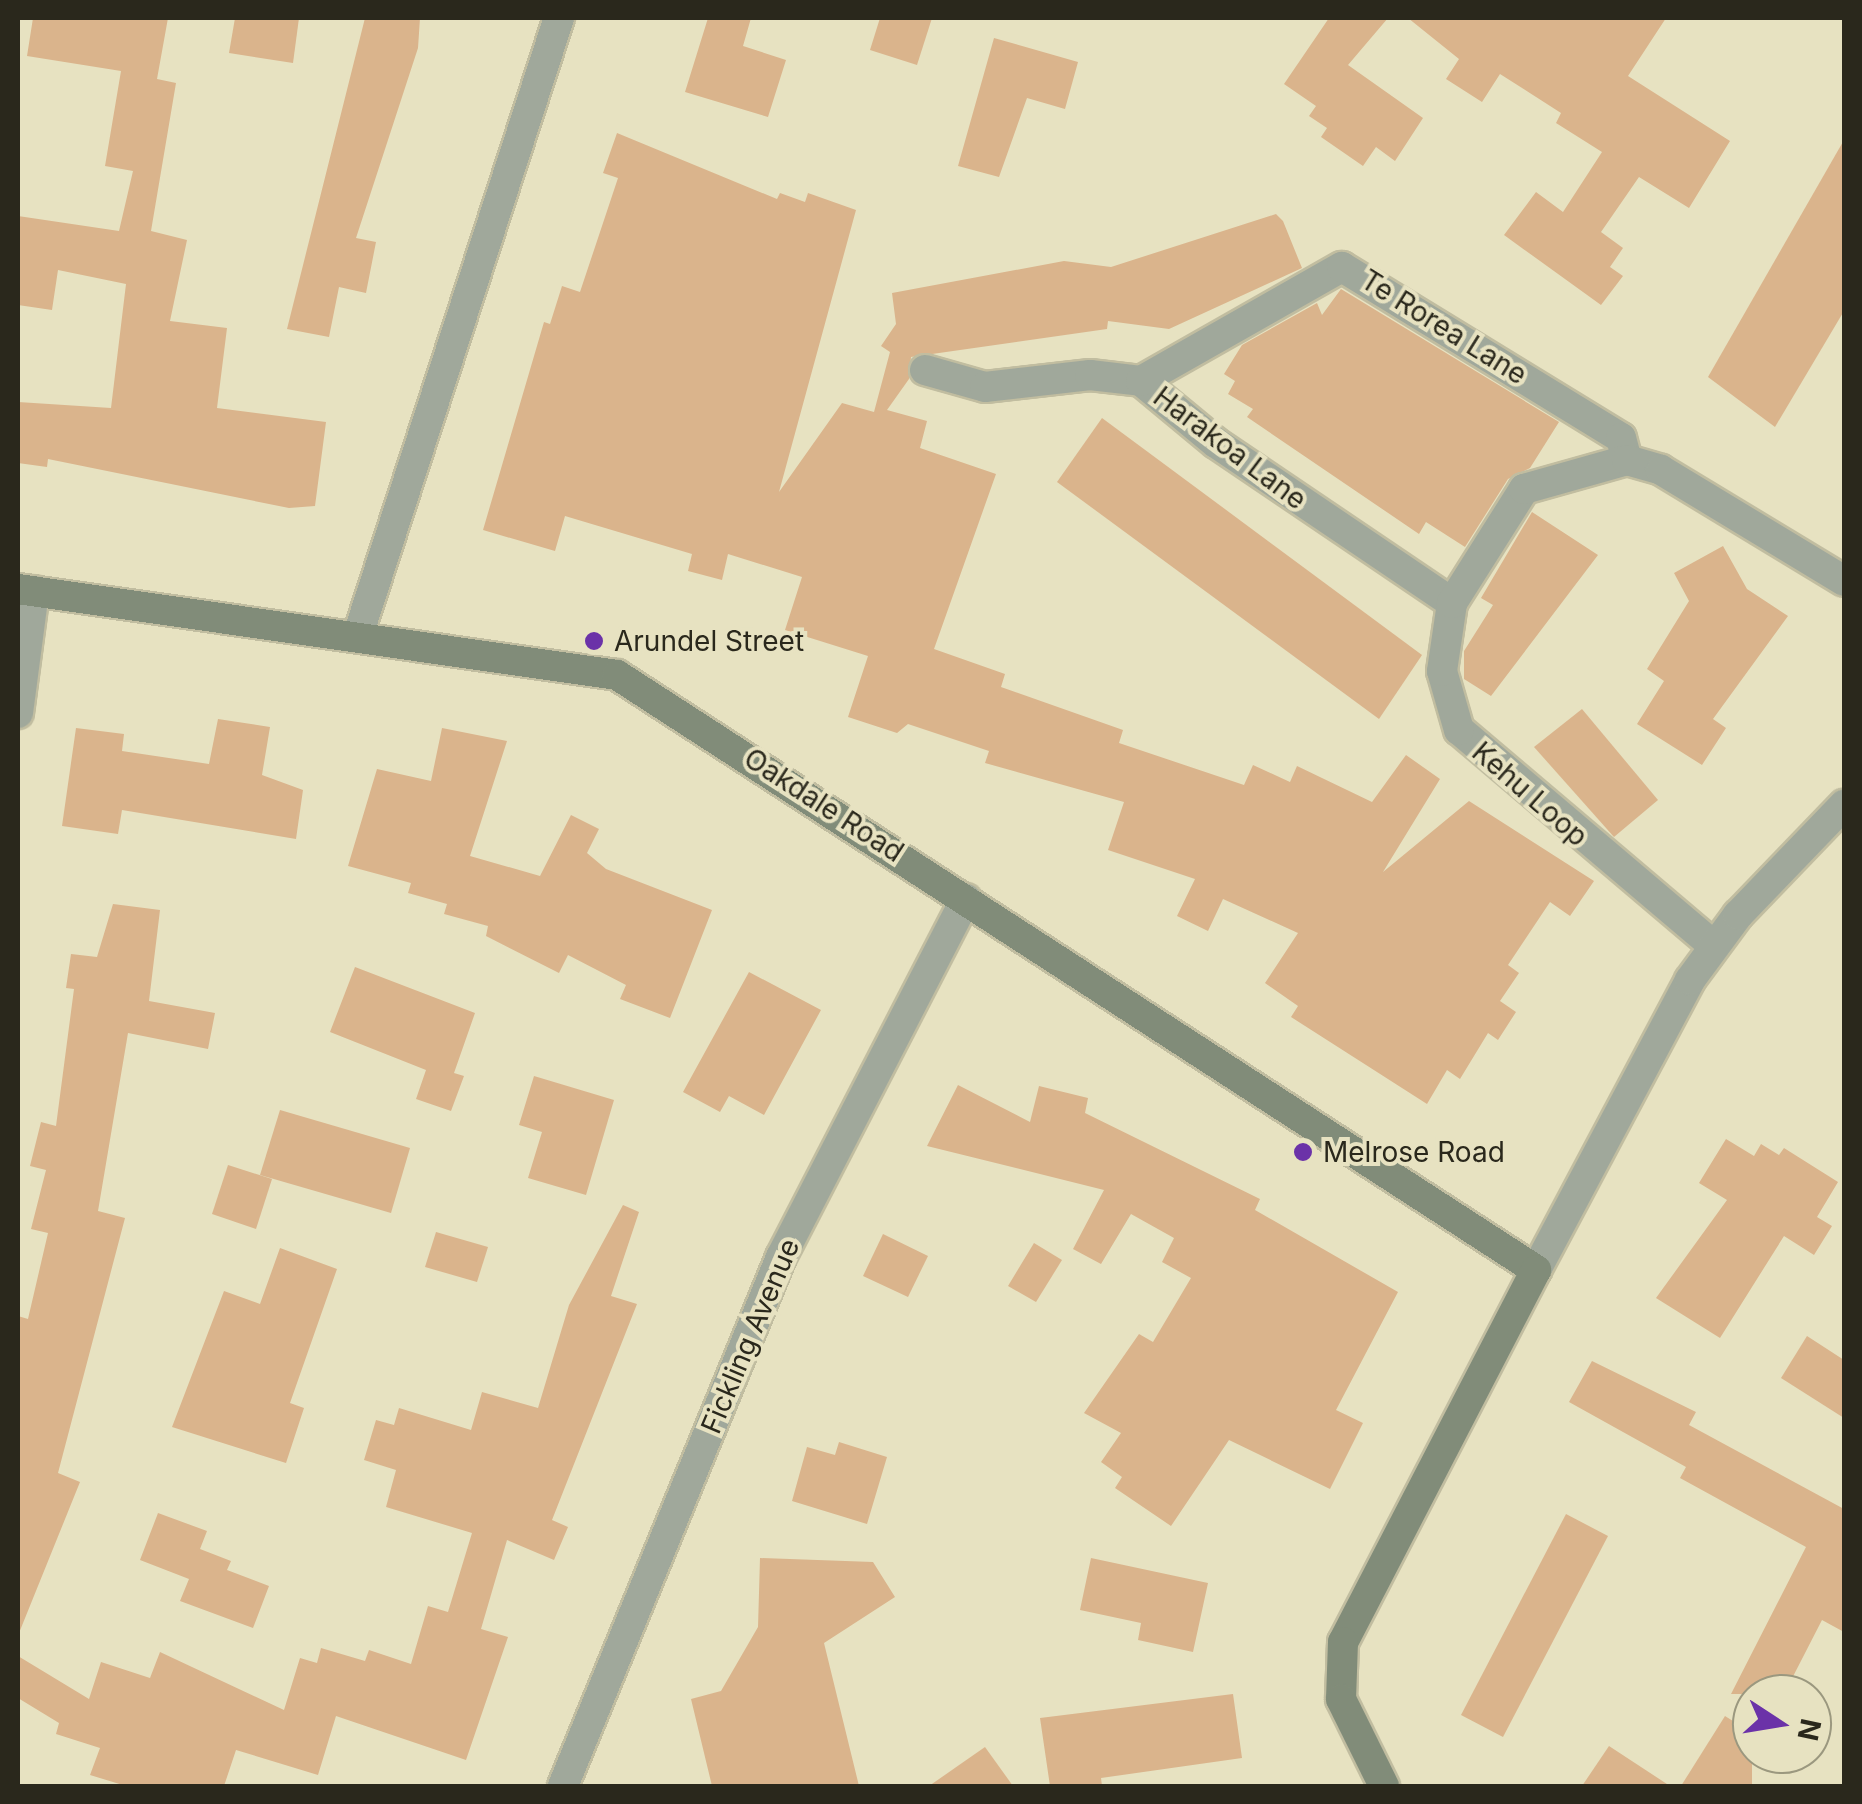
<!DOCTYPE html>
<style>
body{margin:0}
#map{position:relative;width:1862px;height:1804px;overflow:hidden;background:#e7e2c1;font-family:Inter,sans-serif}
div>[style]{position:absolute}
.building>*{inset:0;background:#dab48c}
.roads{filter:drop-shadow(2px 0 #c1bda0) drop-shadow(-2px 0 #c1bda0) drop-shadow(0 2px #c1bda0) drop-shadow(0 -2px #c1bda0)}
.street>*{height:30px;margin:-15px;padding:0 15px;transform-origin:15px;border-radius:15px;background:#a0a89b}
.secondary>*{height:30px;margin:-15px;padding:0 15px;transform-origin:15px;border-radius:15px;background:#818c79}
.dots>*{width:28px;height:28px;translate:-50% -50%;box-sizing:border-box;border:5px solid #e7e2c1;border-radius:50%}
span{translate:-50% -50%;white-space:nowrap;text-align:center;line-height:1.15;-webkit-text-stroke:8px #e7e2c1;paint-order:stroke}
.street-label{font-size:28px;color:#2a281c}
.poi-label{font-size:28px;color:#2a281c}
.left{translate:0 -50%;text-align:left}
.frame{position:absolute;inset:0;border:20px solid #2a281c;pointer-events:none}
.north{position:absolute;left:1732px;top:1674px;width:100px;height:100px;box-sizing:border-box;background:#e7e2c1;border:2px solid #9b987f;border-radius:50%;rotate:102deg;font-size:28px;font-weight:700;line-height:40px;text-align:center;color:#2a281c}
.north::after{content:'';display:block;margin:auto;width:35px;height:45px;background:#6b32a8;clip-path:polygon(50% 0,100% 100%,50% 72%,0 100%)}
</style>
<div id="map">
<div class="building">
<i style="clip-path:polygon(33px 18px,168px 18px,157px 79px,176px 83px,151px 231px,187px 240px,170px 321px,227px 328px,217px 408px,326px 422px,315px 506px,289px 508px,48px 459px,47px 467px,18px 463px,18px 402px,111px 408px,126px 284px,58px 270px,52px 310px,18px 305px,18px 216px,119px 231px,133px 171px,105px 166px,121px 71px,27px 56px)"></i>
<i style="clip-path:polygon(235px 18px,299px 18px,293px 63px,229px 53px)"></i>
<i style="clip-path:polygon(365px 18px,420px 18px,418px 48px,356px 238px,376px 242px,366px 293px,339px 287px,329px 337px,287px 329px)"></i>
<i style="clip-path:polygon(708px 18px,751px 18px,743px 46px,786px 60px,768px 117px,685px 92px)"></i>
<i style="clip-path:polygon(880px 18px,932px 18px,917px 65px,870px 50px)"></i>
<i style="clip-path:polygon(1329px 18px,1388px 18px,1348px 65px,1423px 118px,1395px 161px,1376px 147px,1363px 166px,1321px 137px,1327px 128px,1309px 116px,1316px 106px,1284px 84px)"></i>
<i style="clip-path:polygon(1408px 18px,1666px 18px,1628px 76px,1730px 141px,1689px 208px,1639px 177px,1601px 232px,1623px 248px,1610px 267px,1623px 276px,1601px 305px,1504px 235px,1536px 192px,1563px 212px,1602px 152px,1556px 123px,1561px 113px,1500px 74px,1482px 102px,1446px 79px,1459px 59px)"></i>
<i style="clip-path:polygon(994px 38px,1078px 62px,1065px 109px,1027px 98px,999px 177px,958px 166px)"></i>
<i style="clip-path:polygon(617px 133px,777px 199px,780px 193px,805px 202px,808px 193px,856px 210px,779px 492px,842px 403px,874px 412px,890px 352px,881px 346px,896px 324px,892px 293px,1064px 261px,1111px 267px,1276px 214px,1283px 221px,1302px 268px,1169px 329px,1108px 321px,1107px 329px,911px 357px,909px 379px,887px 410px,927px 421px,920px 448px,996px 474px,934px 649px,1005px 674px,1001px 687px,1123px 730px,1119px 743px,1244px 785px,1253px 765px,1290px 782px,1297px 766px,1372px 802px,1406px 755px,1440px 779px,1383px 872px,1469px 801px,1594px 881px,1570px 916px,1550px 902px,1508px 965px,1519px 973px,1500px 1001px,1516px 1012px,1498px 1040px,1488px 1033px,1460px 1079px,1447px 1070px,1427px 1104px,1291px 1017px,1298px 1006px,1265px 983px,1298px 933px,1223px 899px,1208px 931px,1177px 916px,1195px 879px,1108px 850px,1124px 802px,985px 763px,989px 751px,908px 724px,897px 733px,848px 717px,868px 656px,785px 630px,802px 577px,728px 554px,722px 580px,688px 571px,692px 554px,565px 516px,555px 551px,483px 530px,544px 322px,550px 324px,562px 286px,580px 292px,618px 178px,603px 173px)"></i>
<i style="clip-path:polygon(1844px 140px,1844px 311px,1775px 427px,1708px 377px)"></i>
<i style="clip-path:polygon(1341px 289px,1559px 422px,1530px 468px,1508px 479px,1465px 547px,1426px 522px,1419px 534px,1247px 417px,1253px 409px,1228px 394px,1235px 381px,1224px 374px,1242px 345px,1317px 303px,1322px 315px)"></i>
<i style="clip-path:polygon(1102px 418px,1422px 655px,1379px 719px,1057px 482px)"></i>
<i style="clip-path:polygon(1532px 512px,1598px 555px,1491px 696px,1464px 679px,1464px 651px,1493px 605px,1481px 598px)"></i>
<i style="clip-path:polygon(1723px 546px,1747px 589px,1788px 616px,1713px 719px,1726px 728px,1702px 765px,1637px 724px,1664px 681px,1647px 669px,1689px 601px,1674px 573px)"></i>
<i style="clip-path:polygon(1582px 709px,1658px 800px,1614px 837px,1534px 747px)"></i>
<i style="clip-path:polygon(218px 719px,270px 727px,262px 775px,303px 790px,296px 839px,122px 810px,118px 834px,62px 826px,76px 728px,124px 734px,122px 751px,209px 764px)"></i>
<i style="clip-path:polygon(442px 728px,507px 741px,470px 856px,540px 876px,571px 815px,599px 829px,587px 853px,606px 869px,712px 910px,670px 1018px,620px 999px,626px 985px,568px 955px,559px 973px,486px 936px,488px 926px,444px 914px,447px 904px,408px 893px,411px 883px,348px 866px,377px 769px,431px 781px)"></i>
<i style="clip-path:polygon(113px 904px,160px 910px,149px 1001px,215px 1013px,208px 1049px,128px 1033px,98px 1211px,125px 1218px,58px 1473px,80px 1482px,19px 1633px,18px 1316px,28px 1319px,48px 1233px,31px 1229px,46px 1170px,30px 1166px,41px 1122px,56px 1126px,74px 989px,66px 988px,71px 954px,97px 957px)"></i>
<i style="clip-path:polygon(355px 967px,475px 1013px,454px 1073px,464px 1076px,451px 1111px,416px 1099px,426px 1070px,330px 1032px)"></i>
<i style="clip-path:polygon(749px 972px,821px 1010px,764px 1115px,729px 1096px,720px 1112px,683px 1092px)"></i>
<i style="clip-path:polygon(534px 1076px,614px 1100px,586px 1195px,528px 1178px,542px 1132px,519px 1125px)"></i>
<i style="clip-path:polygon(958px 1085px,1030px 1122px,1039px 1086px,1088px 1098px,1085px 1113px,1260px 1199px,1255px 1210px,1398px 1292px,1336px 1410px,1363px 1423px,1330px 1489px,1229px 1440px,1171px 1526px,1115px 1488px,1122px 1477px,1101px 1462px,1121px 1433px,1084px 1413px,1139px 1334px,1153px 1342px,1191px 1278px,1162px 1262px,1174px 1238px,1131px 1214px,1101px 1264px,1073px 1249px,1104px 1190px,927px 1146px)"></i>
<i style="clip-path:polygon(280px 1110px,410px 1148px,391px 1213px,260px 1175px)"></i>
<i style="clip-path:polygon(1726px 1139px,1754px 1156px,1761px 1144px,1779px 1155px,1784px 1148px,1838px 1182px,1817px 1217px,1832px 1226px,1814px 1255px,1784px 1236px,1720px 1338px,1656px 1298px,1727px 1200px,1699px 1183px)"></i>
<i style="clip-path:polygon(228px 1165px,272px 1179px,256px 1229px,212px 1214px)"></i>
<i style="clip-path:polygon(623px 1205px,639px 1212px,611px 1296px,637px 1304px,552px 1520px,568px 1527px,554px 1560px,507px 1540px,481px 1629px,508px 1637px,466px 1760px,336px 1716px,318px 1775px,236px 1750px,224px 1786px,126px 1786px,90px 1775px,100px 1748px,56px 1734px,59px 1723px,18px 1698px,18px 1656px,89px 1699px,101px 1662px,150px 1678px,160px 1652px,284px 1710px,300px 1658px,317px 1663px,321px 1648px,365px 1661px,369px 1650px,411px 1664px,428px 1606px,448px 1612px,472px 1533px,386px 1507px,396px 1470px,364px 1460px,376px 1420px,394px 1425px,399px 1408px,471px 1430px,482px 1392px,538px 1408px,569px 1305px)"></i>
<i style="clip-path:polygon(436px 1232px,488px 1247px,477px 1282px,425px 1267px)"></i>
<i style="clip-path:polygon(883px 1234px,928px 1256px,908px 1297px,863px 1276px)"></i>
<i style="clip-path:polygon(1034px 1243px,1062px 1260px,1036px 1302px,1008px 1286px)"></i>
<i style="clip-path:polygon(280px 1248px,337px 1269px,290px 1403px,304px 1408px,286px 1463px,172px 1427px,224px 1291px,260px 1304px)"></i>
<i style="clip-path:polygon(1807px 1336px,1844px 1360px,1844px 1418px,1781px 1378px)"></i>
<i style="clip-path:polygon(1592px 1361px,1696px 1412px,1689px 1425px,1844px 1509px,1844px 1632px,1822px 1620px,1784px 1694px,1731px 1694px,1806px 1547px,1680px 1478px,1686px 1467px,1569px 1402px)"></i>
<i style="clip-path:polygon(839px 1442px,887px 1457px,867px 1524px,792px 1501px,807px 1447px,835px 1455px)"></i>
<i style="clip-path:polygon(158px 1513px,207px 1531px,200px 1549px,231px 1561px,227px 1570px,269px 1586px,253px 1628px,180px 1601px,189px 1579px,140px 1560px)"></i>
<i style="clip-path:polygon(1566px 1514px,1608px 1536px,1503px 1737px,1461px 1715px)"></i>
<i style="clip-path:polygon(760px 1558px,873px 1562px,895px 1597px,824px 1643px,859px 1786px,712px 1786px,691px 1699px,721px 1691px,758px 1627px)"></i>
<i style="clip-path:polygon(1091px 1558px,1208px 1583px,1193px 1652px,1138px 1640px,1141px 1623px,1080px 1610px)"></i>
<i style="clip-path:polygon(1233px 1694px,1242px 1758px,1101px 1778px,1102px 1786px,1050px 1786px,1040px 1718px)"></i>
<i style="clip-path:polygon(1725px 1716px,1752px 1733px,1752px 1786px,1681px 1786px)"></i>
<i style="clip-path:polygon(1609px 1746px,1670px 1786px,1582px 1786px)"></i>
<i style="clip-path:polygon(985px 1747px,1013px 1786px,929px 1786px)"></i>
</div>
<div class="roads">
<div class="street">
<i style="left:925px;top:370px;width:62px;rotate:15.8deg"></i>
<i style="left:985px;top:387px;width:106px;rotate:-6.5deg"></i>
<i style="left:1090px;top:375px;width:51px;rotate:6.7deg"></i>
<i style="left:1141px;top:381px;width:97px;rotate:39.6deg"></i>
<i style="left:1216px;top:443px;width:285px;rotate:34.1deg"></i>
<i style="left:1141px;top:381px;width:231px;rotate:-29.6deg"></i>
<i style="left:1342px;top:267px;width:327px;rotate:31.5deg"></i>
<i style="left:1621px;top:438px;width:23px;rotate:75deg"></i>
<i style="left:358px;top:635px;width:649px;rotate:-71.96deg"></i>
<i style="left:18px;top:713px;width:123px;rotate:-82.5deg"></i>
<i style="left:1714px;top:946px;width:334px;rotate:-139.7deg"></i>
<i style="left:1459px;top:730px;width:61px;rotate:-106.1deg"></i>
<i style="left:1442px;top:671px;width:69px;rotate:-81.6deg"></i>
<i style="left:1452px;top:603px;width:135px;rotate:-57.7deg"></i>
<i style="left:1524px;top:489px;width:107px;rotate:-15.7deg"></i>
<i style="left:1627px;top:460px;width:35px;rotate:16deg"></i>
<i style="left:1661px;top:470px;width:214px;rotate:31.2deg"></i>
<i style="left:1536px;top:1270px;width:328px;rotate:-62deg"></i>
<i style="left:1690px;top:980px;width:81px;rotate:-53.6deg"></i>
<i style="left:1738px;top:915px;width:153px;rotate:-46.1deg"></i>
<i style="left:563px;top:1786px;width:572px;rotate:-67.6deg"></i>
<i style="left:781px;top:1257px;width:403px;rotate:-62.7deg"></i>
</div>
<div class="secondary">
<i style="left:18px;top:589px;width:605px;rotate:8.17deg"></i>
<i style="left:617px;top:675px;width:1095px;rotate:32.92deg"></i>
<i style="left:1536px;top:1270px;width:419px;rotate:117.4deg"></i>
<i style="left:1343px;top:1642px;width:57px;rotate:92deg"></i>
<i style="left:1341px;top:1699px;width:97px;rotate:63.7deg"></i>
</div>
</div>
<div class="dots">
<i style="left:594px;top:641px;background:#6b32a8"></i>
<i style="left:1303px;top:1152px;background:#6b32a8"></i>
</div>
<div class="street-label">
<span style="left:1444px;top:327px;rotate:32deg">Te Rorea Lane</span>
<span style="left:1230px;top:448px;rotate:37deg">Harakoa Lane</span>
<span style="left:1530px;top:794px;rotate:41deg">Kehu Loop</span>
<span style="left:824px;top:805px;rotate:33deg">Oakdale Road</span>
<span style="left:750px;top:1336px;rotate:-67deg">Fickling Avenue</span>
</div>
<div class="poi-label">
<span class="left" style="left:614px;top:641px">Arundel Street</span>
<span class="left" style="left:1323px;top:1152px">Melrose Road</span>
</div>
<div class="frame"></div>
<div class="north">N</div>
</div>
